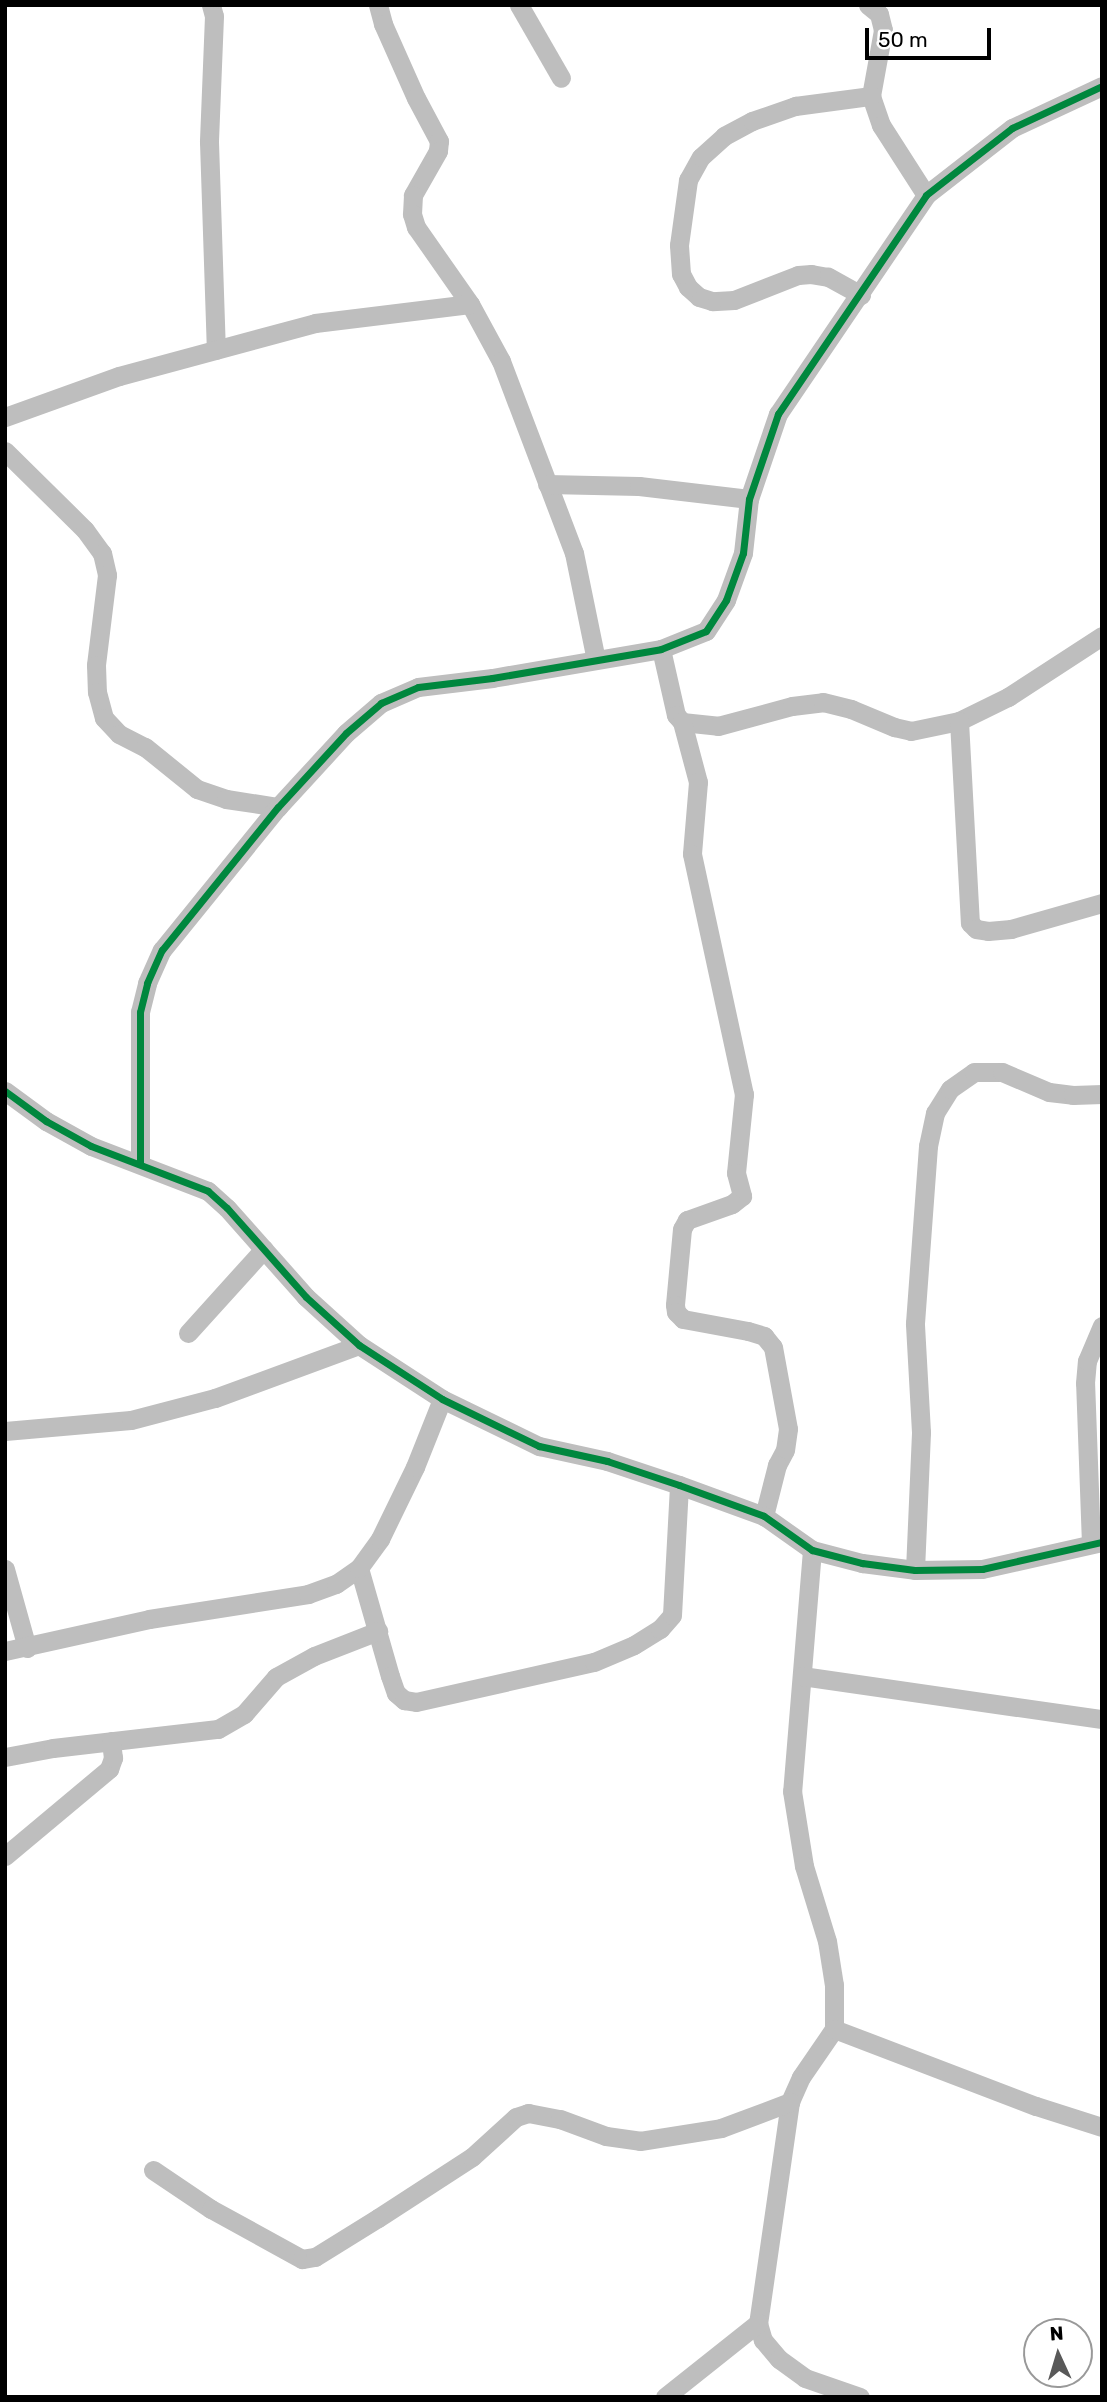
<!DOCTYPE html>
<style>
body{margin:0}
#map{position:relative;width:1107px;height:2402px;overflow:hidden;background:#fff;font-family:Rubik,sans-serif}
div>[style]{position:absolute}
.minor>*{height:19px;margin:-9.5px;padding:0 9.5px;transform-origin:9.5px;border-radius:9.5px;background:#bebebe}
.cycleway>*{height:7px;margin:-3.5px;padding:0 3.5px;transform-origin:3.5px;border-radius:3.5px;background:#00873e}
span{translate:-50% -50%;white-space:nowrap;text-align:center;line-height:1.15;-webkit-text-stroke:6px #fff;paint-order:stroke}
.frame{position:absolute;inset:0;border:7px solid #000;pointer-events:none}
.north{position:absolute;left:1023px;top:2318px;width:70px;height:70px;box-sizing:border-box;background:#fff;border:2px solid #999;border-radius:50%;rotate:356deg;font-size:19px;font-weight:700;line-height:28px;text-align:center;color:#000}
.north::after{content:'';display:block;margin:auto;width:24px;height:32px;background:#595959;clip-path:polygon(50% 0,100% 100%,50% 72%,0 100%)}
.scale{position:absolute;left:865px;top:28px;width:126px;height:32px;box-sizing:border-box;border:4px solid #000;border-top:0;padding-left:9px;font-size:21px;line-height:24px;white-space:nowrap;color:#000;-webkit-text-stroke:5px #fff;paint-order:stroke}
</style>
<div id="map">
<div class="minor">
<i style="left:211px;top:5px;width:11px;rotate:75deg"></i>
<i style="left:214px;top:16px;width:126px;rotate:92.3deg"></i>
<i style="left:209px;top:142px;width:208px;rotate:88.1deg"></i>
<i style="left:378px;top:5px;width:20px;rotate:75deg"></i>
<i style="left:383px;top:24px;width:81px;rotate:66deg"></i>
<i style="left:416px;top:98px;width:49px;rotate:61.9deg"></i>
<i style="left:439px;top:141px;width:10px;rotate:96deg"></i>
<i style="left:438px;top:151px;width:51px;rotate:119.6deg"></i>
<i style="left:413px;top:195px;width:19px;rotate:93deg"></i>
<i style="left:412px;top:214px;width:14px;rotate:73deg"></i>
<i style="left:416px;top:227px;width:94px;rotate:55deg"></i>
<i style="left:470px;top:304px;width:65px;rotate:61.5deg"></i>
<i style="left:501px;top:361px;width:205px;rotate:69.2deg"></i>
<i style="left:574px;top:553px;width:109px;rotate:78.4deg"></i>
<i style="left:519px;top:5px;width:84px;rotate:60.1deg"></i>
<i style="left:868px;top:5px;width:14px;rotate:39deg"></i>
<i style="left:879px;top:14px;width:16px;rotate:76deg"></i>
<i style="left:883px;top:30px;width:67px;rotate:100.3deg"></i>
<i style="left:871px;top:96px;width:31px;rotate:71deg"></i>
<i style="left:881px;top:125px;width:83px;rotate:57.3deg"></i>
<i style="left:861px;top:295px;width:38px;rotate:-151deg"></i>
<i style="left:828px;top:277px;width:17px;rotate:-170deg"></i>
<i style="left:811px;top:274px;width:13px;rotate:176deg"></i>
<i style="left:798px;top:275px;width:69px;rotate:158.7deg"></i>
<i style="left:734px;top:300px;width:22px;rotate:177deg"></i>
<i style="left:712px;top:301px;width:14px;rotate:-163deg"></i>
<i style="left:699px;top:297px;width:15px;rotate:-138deg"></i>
<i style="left:688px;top:287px;width:15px;rotate:-118deg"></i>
<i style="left:681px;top:274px;width:29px;rotate:-94deg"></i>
<i style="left:679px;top:245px;width:66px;rotate:-82.1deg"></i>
<i style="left:688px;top:180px;width:26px;rotate:-61deg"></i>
<i style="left:701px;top:157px;width:31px;rotate:-42deg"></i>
<i style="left:724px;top:136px;width:32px;rotate:-28deg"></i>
<i style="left:752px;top:121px;width:46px;rotate:-19.2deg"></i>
<i style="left:795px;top:106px;width:77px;rotate:-7.5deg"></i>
<i style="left:5px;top:417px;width:121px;rotate:-19.8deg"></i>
<i style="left:119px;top:376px;width:203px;rotate:-15.1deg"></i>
<i style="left:315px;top:323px;width:156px;rotate:-7deg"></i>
<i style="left:5px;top:451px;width:112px;rotate:44.6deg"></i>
<i style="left:85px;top:530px;width:29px;rotate:54deg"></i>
<i style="left:102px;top:553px;width:23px;rotate:77deg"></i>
<i style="left:107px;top:575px;width:91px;rotate:97deg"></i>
<i style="left:96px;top:665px;width:27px;rotate:88deg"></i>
<i style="left:97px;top:692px;width:27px;rotate:75deg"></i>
<i style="left:104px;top:718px;width:22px;rotate:47deg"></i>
<i style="left:119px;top:734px;width:29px;rotate:27deg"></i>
<i style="left:145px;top:747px;width:67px;rotate:38.9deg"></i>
<i style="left:197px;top:789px;width:31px;rotate:19deg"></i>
<i style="left:226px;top:799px;width:53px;rotate:8.7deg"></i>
<i style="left:547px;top:484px;width:92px;rotate:1.2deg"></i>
<i style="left:639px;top:486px;width:111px;rotate:6.7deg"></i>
<i style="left:661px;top:649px;width:68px;rotate:77.2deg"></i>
<i style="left:676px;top:715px;width:9px;rotate:49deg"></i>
<i style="left:682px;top:722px;width:36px;rotate:6deg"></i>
<i style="left:718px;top:726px;width:77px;rotate:-15.1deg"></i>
<i style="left:792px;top:706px;width:31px;rotate:-7deg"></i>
<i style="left:823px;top:702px;width:29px;rotate:14deg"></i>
<i style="left:851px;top:709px;width:47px;rotate:22.7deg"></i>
<i style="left:894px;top:727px;width:17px;rotate:13deg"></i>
<i style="left:911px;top:731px;width:49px;rotate:-11.8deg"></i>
<i style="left:959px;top:721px;width:55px;rotate:-26.1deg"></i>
<i style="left:1008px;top:697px;width:112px;rotate:-33deg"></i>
<i style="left:959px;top:721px;width:202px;rotate:86.9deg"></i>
<i style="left:970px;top:923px;width:8px;rotate:45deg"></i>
<i style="left:976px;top:929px;width:12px;rotate:9deg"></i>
<i style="left:988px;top:931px;width:23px;rotate:-5deg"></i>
<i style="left:1011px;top:929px;width:95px;rotate:-15.9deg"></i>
<i style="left:682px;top:722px;width:62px;rotate:75.1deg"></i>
<i style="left:698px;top:782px;width:72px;rotate:94.8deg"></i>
<i style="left:692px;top:854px;width:246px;rotate:77.8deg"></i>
<i style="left:744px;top:1094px;width:79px;rotate:95.8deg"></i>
<i style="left:736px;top:1173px;width:24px;rotate:75deg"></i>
<i style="left:742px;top:1196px;width:13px;rotate:141deg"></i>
<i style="left:732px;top:1204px;width:48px;rotate:160.4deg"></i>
<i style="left:687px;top:1220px;width:10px;rotate:119deg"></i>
<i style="left:682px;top:1229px;width:76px;rotate:95.3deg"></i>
<i style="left:675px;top:1305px;width:7px;rotate:82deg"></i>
<i style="left:676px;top:1312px;width:10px;rotate:45deg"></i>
<i style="left:683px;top:1319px;width:66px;rotate:10.5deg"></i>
<i style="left:748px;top:1331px;width:17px;rotate:17deg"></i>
<i style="left:764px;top:1336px;width:14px;rotate:51deg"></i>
<i style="left:773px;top:1347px;width:83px;rotate:79.6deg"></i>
<i style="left:788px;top:1429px;width:21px;rotate:98deg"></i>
<i style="left:785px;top:1450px;width:17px;rotate:118deg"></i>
<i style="left:777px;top:1465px;width:53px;rotate:104.3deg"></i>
<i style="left:5px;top:1091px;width:51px;rotate:36.2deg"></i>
<i style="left:46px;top:1121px;width:51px;rotate:29.1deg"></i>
<i style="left:91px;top:1146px;width:125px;rotate:21deg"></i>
<i style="left:208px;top:1191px;width:25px;rotate:42deg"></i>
<i style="left:227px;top:1208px;width:119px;rotate:48.4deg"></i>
<i style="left:306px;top:1297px;width:72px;rotate:42.2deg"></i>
<i style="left:359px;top:1345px;width:99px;rotate:33deg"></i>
<i style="left:442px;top:1399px;width:108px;rotate:25.9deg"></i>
<i style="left:539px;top:1446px;width:70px;rotate:12.4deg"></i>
<i style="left:607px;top:1461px;width:76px;rotate:18.4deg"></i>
<i style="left:679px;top:1485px;width:90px;rotate:20deg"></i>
<i style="left:764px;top:1516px;width:59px;rotate:35.3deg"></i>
<i style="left:812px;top:1550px;width:52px;rotate:14.6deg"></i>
<i style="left:862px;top:1563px;width:53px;rotate:7.5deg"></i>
<i style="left:915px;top:1570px;width:67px;rotate:-0.9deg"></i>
<i style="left:982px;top:1569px;width:123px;rotate:-12.7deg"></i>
<i style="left:140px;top:1164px;width:152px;rotate:-90deg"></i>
<i style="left:140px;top:1012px;width:30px;rotate:-76deg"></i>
<i style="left:147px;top:983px;width:36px;rotate:-66deg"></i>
<i style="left:162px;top:950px;width:184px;rotate:-51deg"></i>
<i style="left:278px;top:807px;width:100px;rotate:-47.4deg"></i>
<i style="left:346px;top:733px;width:46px;rotate:-40.6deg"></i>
<i style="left:381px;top:703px;width:40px;rotate:-23.4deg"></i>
<i style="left:418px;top:687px;width:75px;rotate:-6.9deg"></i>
<i style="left:492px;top:678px;width:171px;rotate:-9.7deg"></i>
<i style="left:661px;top:649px;width:48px;rotate:-21.8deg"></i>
<i style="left:706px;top:631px;width:37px;rotate:-57deg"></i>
<i style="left:726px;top:600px;width:50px;rotate:-70.1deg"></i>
<i style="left:743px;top:553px;width:54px;rotate:-83.7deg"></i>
<i style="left:749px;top:499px;width:90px;rotate:-71.2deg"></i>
<i style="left:778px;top:414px;width:264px;rotate:-55.9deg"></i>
<i style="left:926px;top:195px;width:109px;rotate:-37.9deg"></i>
<i style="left:1012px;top:128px;width:99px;rotate:-25deg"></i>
<i style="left:188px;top:1333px;width:113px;rotate:-47.9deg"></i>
<i style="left:5px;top:1431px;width:126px;rotate:-5deg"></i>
<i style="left:131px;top:1420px;width:87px;rotate:-14.7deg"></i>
<i style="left:215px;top:1398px;width:153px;rotate:-20.2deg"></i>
<i style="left:1091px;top:1544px;width:161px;rotate:-92.1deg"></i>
<i style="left:1085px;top:1383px;width:22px;rotate:-85deg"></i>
<i style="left:1087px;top:1361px;width:38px;rotate:-67deg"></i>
<i style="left:812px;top:1550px;width:242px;rotate:94.7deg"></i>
<i style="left:792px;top:1791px;width:76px;rotate:80.9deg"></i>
<i style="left:804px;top:1866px;width:78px;rotate:73deg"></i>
<i style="left:827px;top:1941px;width:45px;rotate:81deg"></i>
<i style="left:834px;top:1985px;width:44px;rotate:90deg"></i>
<i style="left:834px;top:2029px;width:58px;rotate:124.5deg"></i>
<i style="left:801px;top:2077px;width:27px;rotate:114deg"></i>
<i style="left:790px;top:2102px;width:223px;rotate:98.2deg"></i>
<i style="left:758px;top:2323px;width:18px;rotate:74deg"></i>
<i style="left:763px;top:2340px;width:25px;rotate:50deg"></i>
<i style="left:779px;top:2359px;width:32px;rotate:36deg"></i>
<i style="left:805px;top:2378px;width:58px;rotate:19.1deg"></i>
<i style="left:359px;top:1568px;width:112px;rotate:74deg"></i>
<i style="left:390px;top:1676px;width:18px;rotate:71deg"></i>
<i style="left:396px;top:1693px;width:11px;rotate:41deg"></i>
<i style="left:404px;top:1700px;width:12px;rotate:9deg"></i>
<i style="left:416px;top:1702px;width:182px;rotate:-12.7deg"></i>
<i style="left:594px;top:1662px;width:43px;rotate:-23deg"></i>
<i style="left:634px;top:1645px;width:31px;rotate:-32deg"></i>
<i style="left:660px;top:1629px;width:18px;rotate:-49deg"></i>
<i style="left:672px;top:1615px;width:130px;rotate:-86.9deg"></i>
<i style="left:5px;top:1569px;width:82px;rotate:74.4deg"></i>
<i style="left:915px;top:1570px;width:138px;rotate:-87.5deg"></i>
<i style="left:921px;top:1432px;width:109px;rotate:-93.2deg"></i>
<i style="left:915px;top:1323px;width:177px;rotate:-85.8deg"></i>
<i style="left:928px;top:1146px;width:34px;rotate:-78deg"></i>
<i style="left:935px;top:1113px;width:28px;rotate:-58deg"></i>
<i style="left:950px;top:1089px;width:29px;rotate:-35deg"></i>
<i style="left:974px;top:1072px;width:28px"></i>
<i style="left:1002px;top:1072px;width:51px;rotate:23.1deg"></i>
<i style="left:1049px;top:1092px;width:24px;rotate:7deg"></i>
<i style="left:1073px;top:1095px;width:29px;rotate:-2deg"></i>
<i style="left:5px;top:1651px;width:148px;rotate:-12.5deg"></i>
<i style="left:149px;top:1619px;width:161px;rotate:-8.9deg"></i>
<i style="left:308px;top:1594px;width:30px;rotate:-20deg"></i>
<i style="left:336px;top:1584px;width:28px;rotate:-35deg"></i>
<i style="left:359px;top:1568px;width:36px;rotate:-54deg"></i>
<i style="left:380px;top:1539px;width:80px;rotate:-64.1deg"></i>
<i style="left:415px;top:1467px;width:73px;rotate:-68.3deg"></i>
<i style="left:802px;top:1676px;width:303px;rotate:8.2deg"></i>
<i style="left:5px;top:1757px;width:49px;rotate:-10.6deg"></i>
<i style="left:53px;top:1748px;width:166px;rotate:-6.6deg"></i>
<i style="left:218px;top:1729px;width:30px;rotate:-30deg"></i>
<i style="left:244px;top:1714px;width:49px;rotate:-49.1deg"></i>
<i style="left:276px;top:1677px;width:43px;rotate:-28.9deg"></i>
<i style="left:314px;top:1656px;width:69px;rotate:-21.3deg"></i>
<i style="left:5px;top:1856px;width:136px;rotate:-39.9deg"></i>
<i style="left:109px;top:1769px;width:12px;rotate:-70deg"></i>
<i style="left:113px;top:1758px;width:17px;rotate:-97deg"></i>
<i style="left:834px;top:2029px;width:216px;rotate:20.9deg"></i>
<i style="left:1036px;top:2106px;width:69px;rotate:17.7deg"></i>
<i style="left:153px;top:2170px;width:70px;rotate:33.9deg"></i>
<i style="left:211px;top:2209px;width:104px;rotate:28.8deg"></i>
<i style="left:302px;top:2259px;width:13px;rotate:-9deg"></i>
<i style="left:315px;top:2257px;width:74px;rotate:-31.8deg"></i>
<i style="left:378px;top:2218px;width:112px;rotate:-33deg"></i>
<i style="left:472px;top:2157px;width:59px;rotate:-42.3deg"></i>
<i style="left:516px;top:2117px;width:13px;rotate:-18deg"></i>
<i style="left:528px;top:2113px;width:33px;rotate:11deg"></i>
<i style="left:560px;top:2119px;width:49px;rotate:20.3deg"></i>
<i style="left:606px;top:2136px;width:34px;rotate:8deg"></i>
<i style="left:640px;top:2141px;width:82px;rotate:-9.1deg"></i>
<i style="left:721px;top:2128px;width:74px;rotate:-20.6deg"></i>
<i style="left:665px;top:2397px;width:119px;rotate:-38.5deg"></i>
</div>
<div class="cycleway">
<i style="left:5px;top:1091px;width:51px;rotate:36.2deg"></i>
<i style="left:46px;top:1121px;width:51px;rotate:29.1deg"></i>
<i style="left:91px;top:1146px;width:125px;rotate:21deg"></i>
<i style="left:208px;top:1191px;width:25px;rotate:42deg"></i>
<i style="left:227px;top:1208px;width:119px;rotate:48.4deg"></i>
<i style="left:306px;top:1297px;width:72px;rotate:42.2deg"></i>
<i style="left:359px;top:1345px;width:99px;rotate:33deg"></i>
<i style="left:442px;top:1399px;width:108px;rotate:25.9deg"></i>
<i style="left:539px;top:1446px;width:70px;rotate:12.4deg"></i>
<i style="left:607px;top:1461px;width:76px;rotate:18.4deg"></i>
<i style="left:679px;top:1485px;width:90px;rotate:20deg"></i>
<i style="left:764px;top:1516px;width:59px;rotate:35.3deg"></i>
<i style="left:812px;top:1550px;width:52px;rotate:14.6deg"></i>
<i style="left:862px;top:1563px;width:53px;rotate:7.5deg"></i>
<i style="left:915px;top:1570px;width:67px;rotate:-0.9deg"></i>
<i style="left:982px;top:1569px;width:123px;rotate:-12.7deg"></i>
<i style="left:140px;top:1164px;width:152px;rotate:-90deg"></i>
<i style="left:140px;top:1012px;width:30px;rotate:-76deg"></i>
<i style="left:147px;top:983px;width:36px;rotate:-66deg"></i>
<i style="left:162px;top:950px;width:184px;rotate:-51deg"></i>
<i style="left:278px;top:807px;width:100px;rotate:-47.4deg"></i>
<i style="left:346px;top:733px;width:46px;rotate:-40.6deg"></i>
<i style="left:381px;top:703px;width:40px;rotate:-23.4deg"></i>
<i style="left:418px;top:687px;width:75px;rotate:-6.9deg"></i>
<i style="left:492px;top:678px;width:171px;rotate:-9.7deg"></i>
<i style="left:661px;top:649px;width:48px;rotate:-21.8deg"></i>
<i style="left:706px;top:631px;width:37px;rotate:-57deg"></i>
<i style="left:726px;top:600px;width:50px;rotate:-70.1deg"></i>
<i style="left:743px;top:553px;width:54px;rotate:-83.7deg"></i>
<i style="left:749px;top:499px;width:90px;rotate:-71.2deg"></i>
<i style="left:778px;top:414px;width:264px;rotate:-55.9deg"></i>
<i style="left:926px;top:195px;width:109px;rotate:-37.9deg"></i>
<i style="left:1012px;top:128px;width:99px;rotate:-25deg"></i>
</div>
<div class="frame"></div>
<div class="north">N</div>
<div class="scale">50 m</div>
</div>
